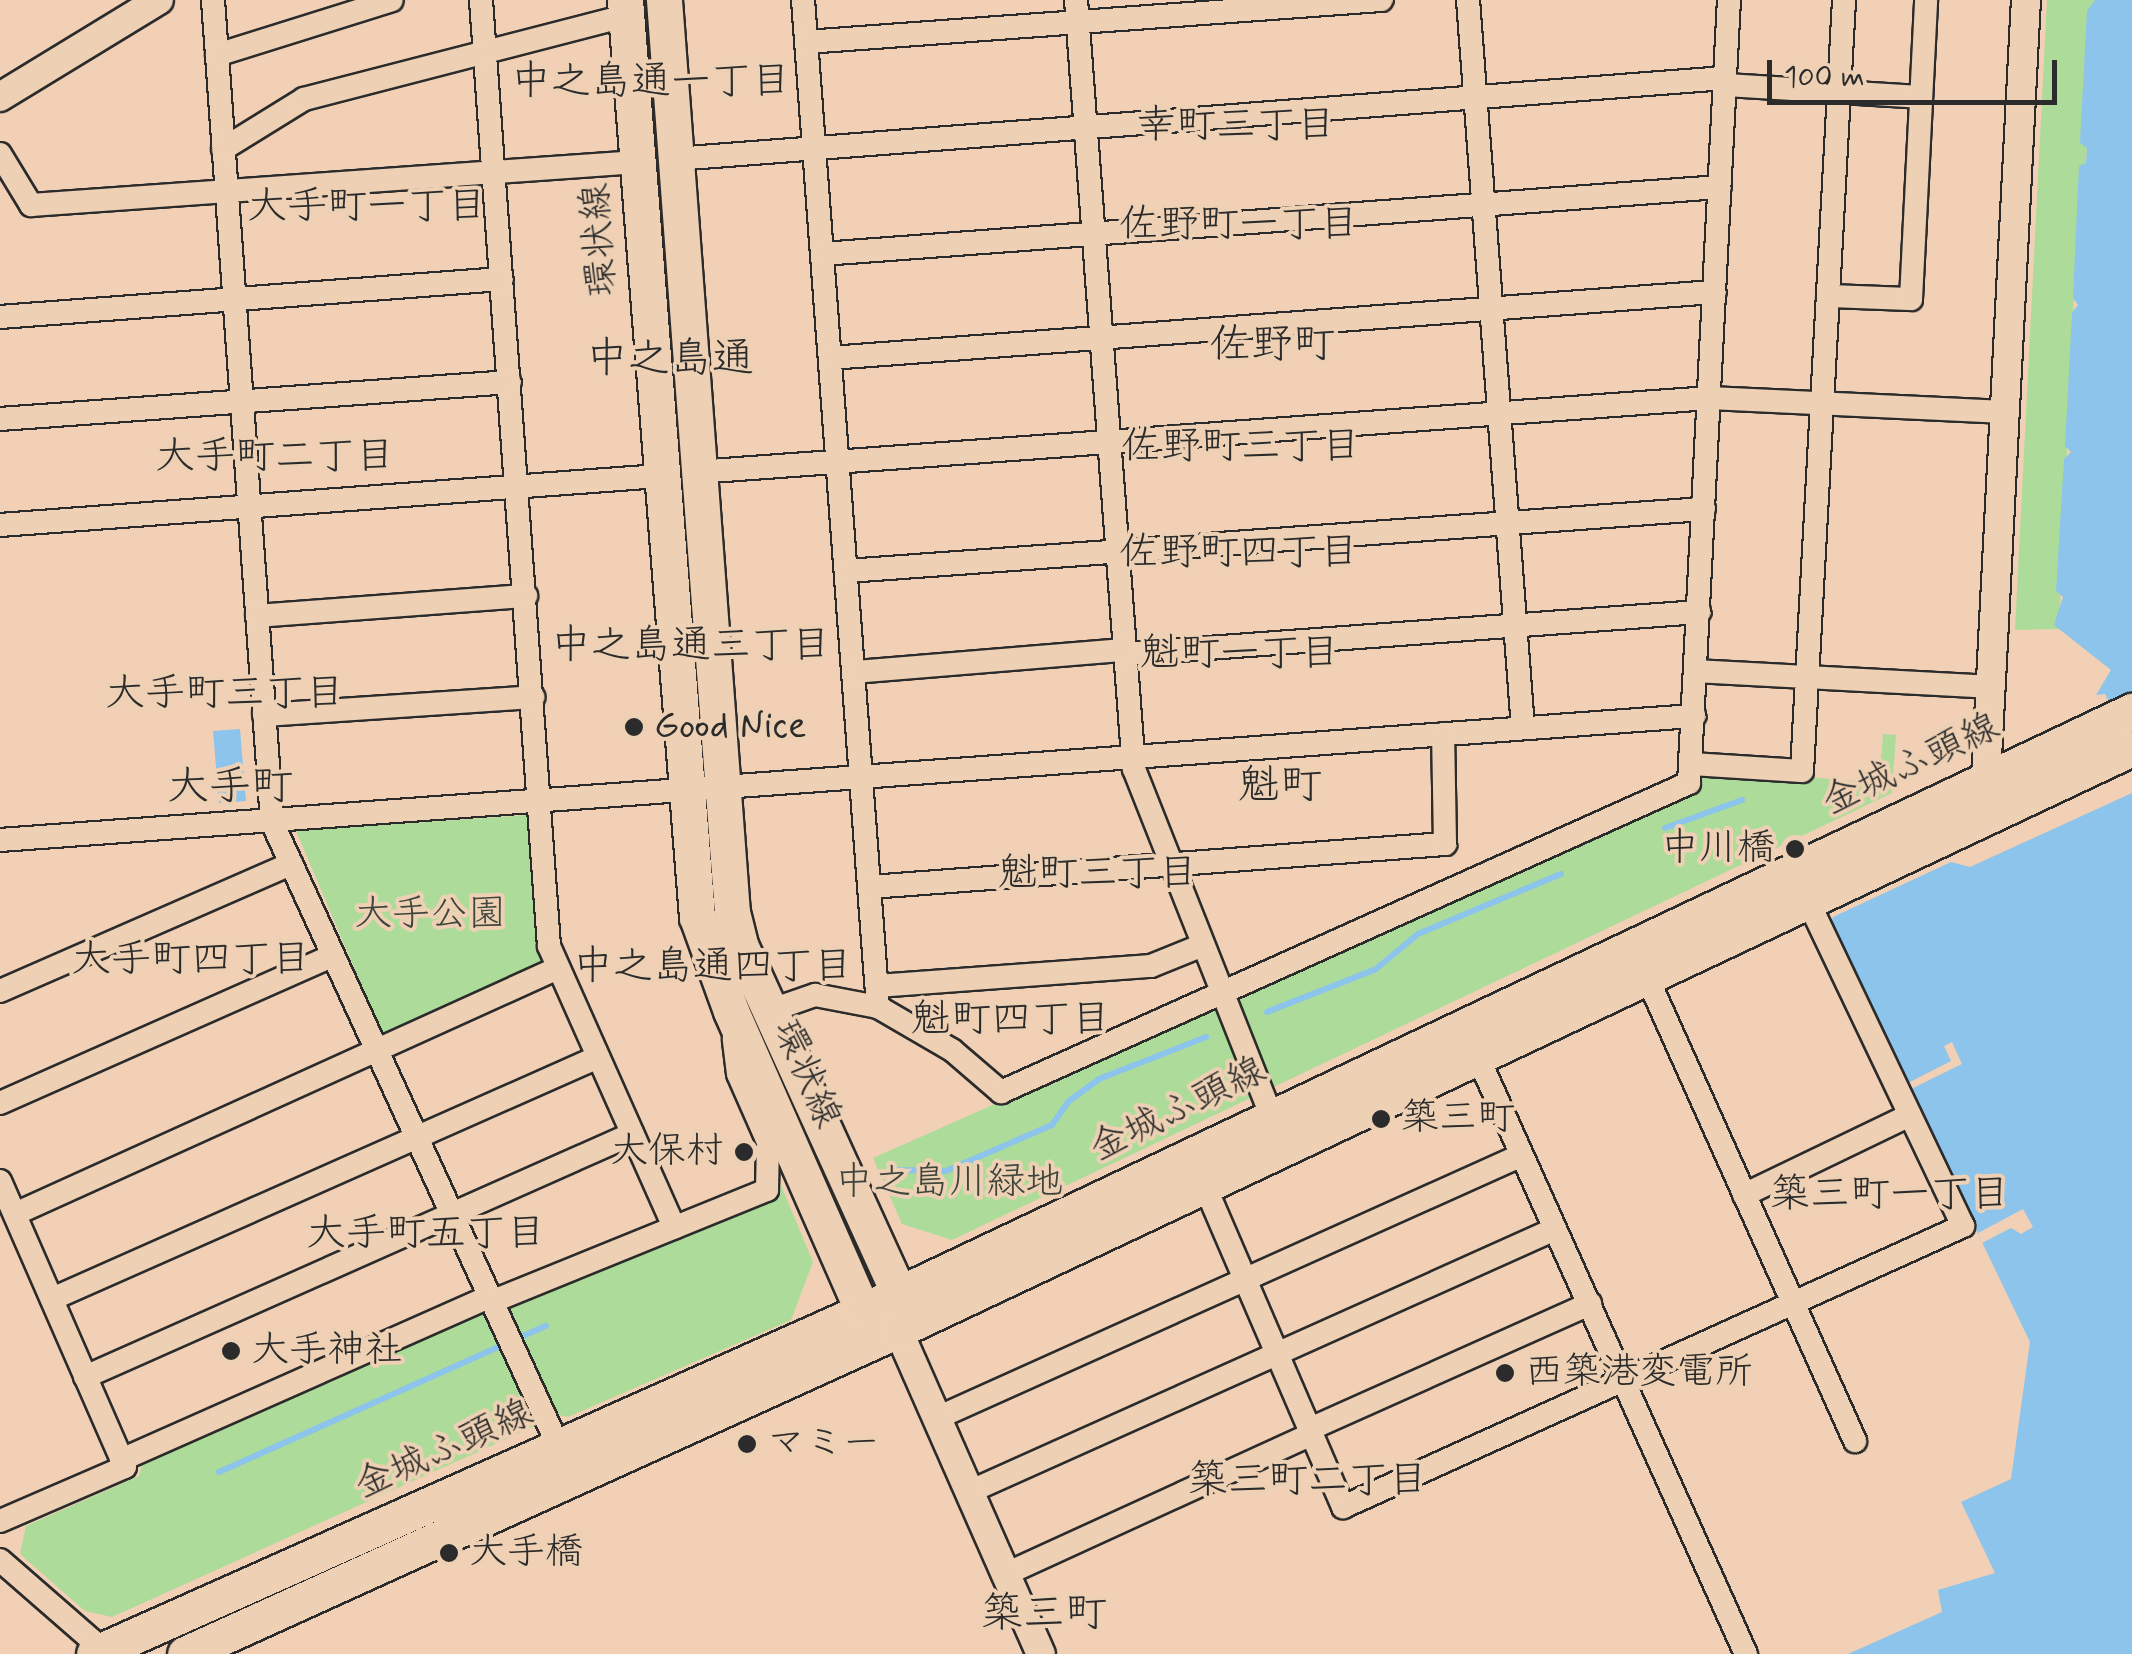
<!DOCTYPE html>
<meta charset="utf-8">
<style>
body{margin:0}
#map{position:relative;width:2132px;height:1654px;overflow:hidden;background:#f1d0b6;font-family:Mynerve,"Klee One",sans-serif}
div>[style]{position:absolute}
.green>*{inset:0;background:#addb9a}
.water>*{inset:0;background:#8cc4eb}
.pier>*{inset:0;background:#f1d0b6}
.stream>*{height:6px;margin:-3px;padding:0 3px;transform-origin:3px;border-radius:3px;background:#8cc4eb}
.roads{filter:drop-shadow(2px 0 #2b2b2b) drop-shadow(-2px 0 #2b2b2b) drop-shadow(0 2px #2b2b2b) drop-shadow(0 -2px #2b2b2b)}
.minor>*{height:22px;margin:-11px;padding:0 11px;transform-origin:11px;border-radius:11px;background:#eed1b4}
.tertiary>*{height:28px;margin:-14px;padding:0 14px;transform-origin:14px;border-radius:14px;background:#eed1b4}
.primary>*{height:35px;margin:-17.5px;padding:0 17.5px;transform-origin:17.5px;border-radius:17.5px;background:#eed1b4}
.dots>*{width:28px;height:28px;translate:-50% -50%;box-sizing:border-box;border:5px solid #eed1b4;border-radius:50%}
span{translate:-50% -50%;white-space:nowrap;text-align:center;line-height:1.15;-webkit-text-stroke:8px #eed1b4;paint-order:stroke}
.street-label{font-size:38px;color:#2b2b2b}
.poi-label{font-size:38px;color:#2b2b2b}
.left{translate:0 -50%;text-align:left}
.right{translate:-100% -50%;text-align:right}
.park-label{font-size:38px;color:#3e453c}
.neighbourhood-label{font-size:40px;color:#2b2b2b}
.quarter-label{font-size:42px;color:#2b2b2b}
.scale{position:absolute;left:1767px;top:60px;width:290px;height:45px;box-sizing:border-box;border:5px solid #2b2b2b;border-top:0;padding-left:12px;font-size:30px;line-height:35px;white-space:nowrap;color:#2b2b2b;-webkit-text-stroke:8px #eed1b4;paint-order:stroke}
</style>
<div id="map">
<div class="green">
<i style="clip-path:polygon(2047px 0,2095px 0,2086px 163px,2080px 166px,2059px 629px,2015px 630px)"></i>
<i style="clip-path:polygon(1883px 734px,1896px 735px,1892px 793px,952px 1240px,902px 1224px,873px 1158px,1698px 792px,1700px 768px,1879px 783px)"></i>
<i style="clip-path:polygon(528px 815px,535px 820px,541px 966px,391px 1035px,382px 1033px,296px 831px)"></i>
<i style="clip-path:polygon(778px 1178px,813px 1262px,791px 1320px,568px 1417px,559px 1415px,112px 1617px,85px 1611px,20px 1554px,26px 1526px,139px 1476px,144px 1456px)"></i>
</div>
<div class="water">
<i style="clip-path:polygon(2095px 0,2132px 0,2132px 751px,2105px 694px,2096px 695px,2111px 670px,2054px 625px,2063px 597px,2056px 591px,2064px 459px,2071px 452px,2065px 446px,2072px 313px,2078px 305px,2073px 298px,2079px 166px,2086px 163px,2087px 148px,2080px 143px,2087px 11px)"></i>
<i style="clip-path:polygon(240px 729px,246px 801px,219px 803px,213px 731px)"></i>
<i style="clip-path:polygon(2132px 793px,2132px 1654px,1848px 1654px,1942px 1612px,1938px 1590px,1995px 1573px,1961px 1502px,2011px 1479px,2030px 1342px,1830px 926px,1833px 917px,1951px 862px,1970px 867px)"></i>
</div>
<div class="pier">
<i style="clip-path:polygon(1952px 1042px,1962px 1064px,1909px 1090px,1906px 1084px,1951px 1061px,1944px 1046px)"></i>
<i style="clip-path:polygon(2023px 1209px,2033px 1227px,2021px 1234px,2011px 1228px,1982px 1243px,1978px 1233px)"></i>
</div>
<div class="stream">
<i style="left:1665px;top:828px;width:82px;rotate:-20deg"></i>
<i style="left:1267px;top:1012px;width:117px;rotate:-21.5deg"></i>
<i style="left:1376px;top:969px;width:55px;rotate:-39.8deg"></i>
<i style="left:1418px;top:934px;width:155px;rotate:-22.8deg"></i>
<i style="left:898px;top:1170px;width:48px;rotate:1.2deg"></i>
<i style="left:946px;top:1171px;width:116px;rotate:-23.5deg"></i>
<i style="left:1052px;top:1125px;width:29px;rotate:-55deg"></i>
<i style="left:1069px;top:1101px;width:37px;rotate:-36deg"></i>
<i style="left:1099px;top:1079px;width:115px;rotate:-21.4deg"></i>
<i style="left:219px;top:1472px;width:358px;rotate:-24.1deg"></i>
</div>
<div class="roads">
<div class="minor">
<i style="left:213px;top:0;width:824px;rotate:85.89deg"></i>
<i style="left:272px;top:822px;width:698px;rotate:65.35deg"></i>
<i style="left:481px;top:0;width:948px;rotate:85.89deg"></i>
<i style="left:549px;top:946px;width:308px;rotate:66deg"></i>
<i style="left:803px;top:0;width:1010px;rotate:85.74deg"></i>
<i style="left:1076px;top:0;width:771px;rotate:85.69deg"></i>
<i style="left:1134px;top:769px;width:370px;rotate:68.4deg"></i>
<i style="left:1468px;top:0;width:730px;rotate:85.68deg"></i>
<i style="left:806px;top:42px;width:577px;rotate:-4.18deg"></i>
<i style="left:217px;top:55px;width:183px;rotate:-17.4deg"></i>
<i style="left:1725px;top:85px;width:196px;rotate:3.5deg"></i>
<i style="left:223px;top:149px;width:95px;rotate:-31.7deg"></i>
<i style="left:304px;top:99px;width:333px;rotate:-14.5deg"></i>
<i style="left:0;top:154px;width:60px;rotate:58.7deg"></i>
<i style="left:31px;top:205px;width:608px;rotate:-4.06deg"></i>
<i style="left:675px;top:159px;width:1053px;rotate:-4.41deg"></i>
<i style="left:822px;top:254px;width:900px;rotate:-4.27deg"></i>
<i style="left:1828px;top:296px;width:83px;rotate:2.1deg"></i>
<i style="left:1911px;top:299px;width:299px;rotate:-87.1deg"></i>
<i style="left:0;top:317px;width:503px;rotate:-4.33deg"></i>
<i style="left:830px;top:358px;width:887px;rotate:-4.27deg"></i>
<i style="left:0;top:419px;width:511px;rotate:-4.15deg"></i>
<i style="left:697px;top:472px;width:1016px;rotate:-4.18deg"></i>
<i style="left:1710px;top:398px;width:295px;rotate:2.7deg"></i>
<i style="left:0;top:525px;width:661px;rotate:-4.25deg"></i>
<i style="left:847px;top:571px;width:859px;rotate:-4.14deg"></i>
<i style="left:257px;top:616px;width:270px;rotate:-4.3deg"></i>
<i style="left:1126px;top:654px;width:575px;rotate:-4.19deg"></i>
<i style="left:1696px;top:671px;width:296px;rotate:3.1deg"></i>
<i style="left:855px;top:672px;width:271px;rotate:-4.7deg"></i>
<i style="left:264px;top:715px;width:270px;rotate:-3.8deg"></i>
<i style="left:1691px;top:764px;width:111px;rotate:3.6deg"></i>
<i style="left:1802px;top:771px;width:772px;rotate:-86.88deg"></i>
<i style="left:0;top:840px;width:1699px;rotate:-4.19deg"></i>
<i style="left:870px;top:887px;width:577px;rotate:-4.28deg"></i>
<i style="left:1445px;top:844px;width:110px;rotate:-91deg"></i>
<i style="left:1646px;top:975px;width:511px;rotate:65.84deg"></i>
<i style="left:877px;top:986px;width:275px;rotate:-4.2deg"></i>
<i style="left:1151px;top:966px;width:56px;rotate:-22deg"></i>
<i style="left:0;top:991px;width:318px;rotate:-23.6deg"></i>
<i style="left:769px;top:1011px;width:49px;rotate:-19.2deg"></i>
<i style="left:815px;top:995px;width:64px;rotate:10.8deg"></i>
<i style="left:878px;top:1007px;width:86px;rotate:30.2deg"></i>
<i style="left:952px;top:1050px;width:65px;rotate:40.6deg"></i>
<i style="left:1001px;top:1092px;width:754px;rotate:-24.19deg"></i>
<i style="left:1689px;top:783px;width:784px;rotate:-87.08deg"></i>
<i style="left:1477px;top:1055px;width:657px;rotate:65.82deg"></i>
<i style="left:0;top:1103px;width:363px;rotate:-23.9deg"></i>
<i style="left:0;top:1181px;width:312px;rotate:66.4deg"></i>
<i style="left:125px;top:1467px;width:136px;rotate:156.6deg"></i>
<i style="left:1204px;top:1184px;width:352px;rotate:66.7deg"></i>
<i style="left:1343px;top:1507px;width:681px;rotate:-24.38deg"></i>
<i style="left:1963px;top:1226px;width:362px;rotate:-115.5deg"></i>
<i style="left:1744px;top:1195px;width:184px;rotate:-25.7deg"></i>
<i style="left:15px;top:1214px;width:596px;rotate:-24.37deg"></i>
<i style="left:52px;top:1299px;width:597px;rotate:-23.9deg"></i>
<i style="left:491px;top:1302px;width:298px;rotate:-22.1deg"></i>
<i style="left:767px;top:1190px;width:48px;rotate:-88.8deg"></i>
<i style="left:768px;top:1142px;width:74px;rotate:-113.8deg"></i>
<i style="left:738px;top:1074px;width:35px;rotate:-97deg"></i>
<i style="left:85px;top:1377px;width:599px;rotate:-23.95deg"></i>
<i style="left:937px;top:1418px;width:641px;rotate:-24.21deg"></i>
<i style="left:1310px;top:1429px;width:307px;rotate:-24.1deg"></i>
<i style="left:121px;top:1460px;width:402px;rotate:-23.9deg"></i>
<i style="left:969px;top:1492px;width:642px;rotate:-24.17deg"></i>
<i style="left:0;top:1560px;width:137px;rotate:41.1deg"></i>
<i style="left:1006px;top:1574px;width:337px;rotate:-24.6deg"></i>
</div>
<div class="tertiary">
<i style="left:0;top:97px;width:186px;rotate:-31.4deg"></i>
<i style="left:1985px;top:797px;width:798px;rotate:-87.06deg"></i>
<i style="left:898px;top:1330px;width:354px;rotate:66.2deg"></i>
</div>
<div class="primary">
<i style="left:625px;top:0;width:920px;rotate:85.51deg"></i>
<i style="left:697px;top:917px;width:100px;rotate:70.1deg"></i>
<i style="left:731px;top:1011px;width:328px;rotate:66.3deg"></i>
<i style="left:863px;top:1311px;width:24px;rotate:28deg"></i>
<i style="left:664px;top:0;width:915px;rotate:85.74deg"></i>
<i style="left:732px;top:912px;width:36px;rotate:76deg"></i>
<i style="left:741px;top:947px;width:379px;rotate:65.5deg"></i>
<i style="left:898px;top:1292px;width:22px;rotate:90deg"></i>
<i style="left:94px;top:1654px;width:842px;rotate:-24.04deg"></i>
<i style="left:863px;top:1311px;width:1404px;rotate:-25.31deg"></i>
<i style="left:185px;top:1654px;width:783px;rotate:-24.44deg"></i>
<i style="left:898px;top:1330px;width:1364px;rotate:-25.25deg"></i>
</div>
</div>
<div class="dots">
<i style="left:634px;top:727px;background:#2b2b2b"></i>
<i style="left:1795px;top:849px;background:#2b2b2b"></i>
<i style="left:1381px;top:1119px;background:#2b2b2b"></i>
<i style="left:744px;top:1152px;background:#2b2b2b"></i>
<i style="left:231px;top:1351px;background:#2b2b2b"></i>
<i style="left:1505px;top:1373px;background:#2b2b2b"></i>
<i style="left:747px;top:1444px;background:#2b2b2b"></i>
<i style="left:449px;top:1553px;background:#2b2b2b"></i>
</div>
<div class="street-label">
<span style="left:600px;top:240px;rotate:-94deg">環状線</span>
<span style="left:1911px;top:765px;rotate:-25deg">金城ふ頭線</span>
<span style="left:806px;top:1074px;rotate:66deg">環状線</span>
<span style="left:1178px;top:1110px;rotate:-26deg">金城ふ頭線</span>
<span style="left:444px;top:1450px;rotate:-24deg">金城ふ頭線</span>
</div>
<div class="poi-label">
<span class="left" style="left:654px;top:727px">Good Nice</span>
<span class="right" style="left:1775px;top:849px">中川橋</span>
<span class="left" style="left:1401px;top:1119px">築三町</span>
<span class="right" style="left:724px;top:1152px">大保村</span>
<span class="left" style="left:251px;top:1351px">大手神社</span>
<span class="left" style="left:1525px;top:1373px">西築港変電所</span>
<span class="left" style="left:767px;top:1444px">マミー</span>
<span class="left" style="left:469px;top:1553px">大手橋</span>
</div>
<div class="park-label">
<span style="left:430px;top:915px">大手公園</span>
<span style="left:949px;top:1183px">中之島川緑地</span>
</div>
<div class="neighbourhood-label">
<span style="left:651px;top:82px">中之島通一丁目</span>
<span style="left:1236px;top:126px">幸町三丁目</span>
<span style="left:367px;top:207px">大手町一丁目</span>
<span style="left:1239px;top:225px">佐野町一丁目</span>
<span style="left:1241px;top:447px">佐野町三丁目</span>
<span style="left:275px;top:457px">大手町二丁目</span>
<span style="left:1239px;top:553px">佐野町四丁目</span>
<span style="left:691px;top:646px">中之島通三丁目</span>
<span style="left:1240px;top:654px">魁町一丁目</span>
<span style="left:225px;top:694px">大手町三丁目</span>
<span style="left:1098px;top:874px">魁町三丁目</span>
<span style="left:191px;top:960px">大手町四丁目</span>
<span style="left:713px;top:967px">中之島通四丁目</span>
<span style="left:1011px;top:1020px">魁町四丁目</span>
<span style="left:1890px;top:1195px">築三町一丁目</span>
<span style="left:426px;top:1234px">大手町五丁目</span>
<span style="left:1308px;top:1481px">築三町二丁目</span>
</div>
<div class="quarter-label">
<span style="left:1272px;top:346px">佐野町</span>
<span style="left:670px;top:360px">中之島通</span>
<span style="left:1280px;top:787px">魁町</span>
<span style="left:230px;top:788px">大手町</span>
<span style="left:1044px;top:1615px">築三町</span>
</div>
<div class="scale">100 m</div>
</div>
